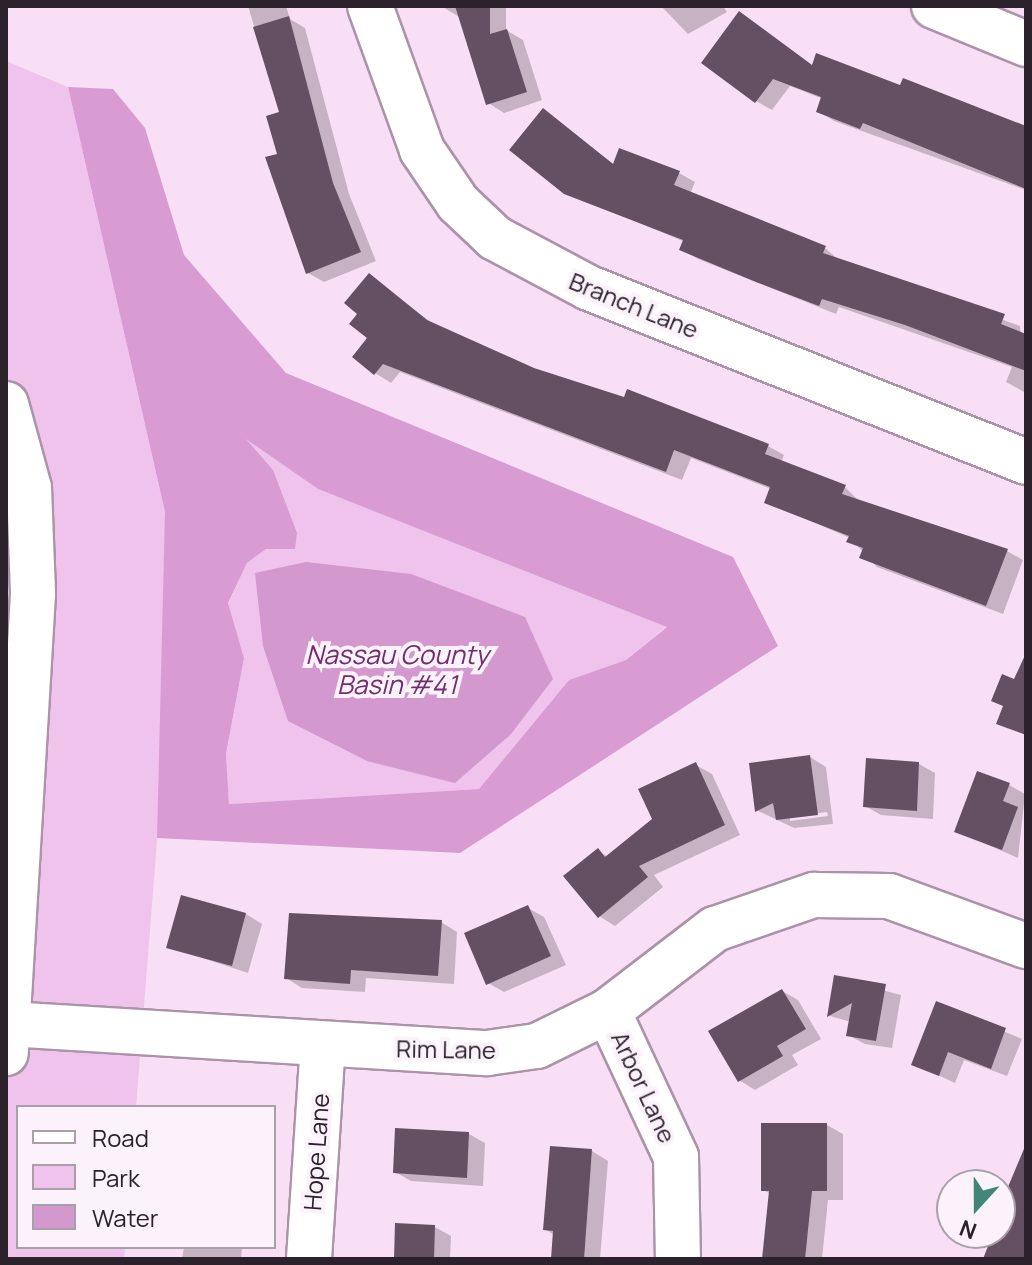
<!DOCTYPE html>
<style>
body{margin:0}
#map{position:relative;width:1032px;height:1265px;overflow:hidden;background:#f9dff6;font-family:Manrope,sans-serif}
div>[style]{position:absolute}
.green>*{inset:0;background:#efc3eb}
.forest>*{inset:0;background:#d89cd3}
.water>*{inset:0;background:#d398ce}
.shadow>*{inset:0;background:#0003}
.building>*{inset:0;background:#654f63}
.roads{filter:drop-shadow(2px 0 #ab93a8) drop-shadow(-2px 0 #ab93a8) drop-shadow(0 2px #ab93a8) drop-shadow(0 -2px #ab93a8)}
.minor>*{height:44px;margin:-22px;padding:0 22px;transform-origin:22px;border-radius:22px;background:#fff}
span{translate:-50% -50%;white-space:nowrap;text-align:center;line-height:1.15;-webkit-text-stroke:8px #fcf2fb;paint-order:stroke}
.street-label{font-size:24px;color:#2c222b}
.water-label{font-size:26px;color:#732d6f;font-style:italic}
.frame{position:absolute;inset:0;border:8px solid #2c222b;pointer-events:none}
.legend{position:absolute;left:16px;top:1105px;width:260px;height:144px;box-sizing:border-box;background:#fcf2fb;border:2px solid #a99fa8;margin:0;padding:10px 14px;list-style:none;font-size:24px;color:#2c222b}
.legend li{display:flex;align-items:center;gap:16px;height:40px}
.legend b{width:40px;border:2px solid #a99fa8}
.north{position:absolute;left:936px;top:1169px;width:80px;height:80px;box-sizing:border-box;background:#fcf2fb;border:2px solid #a99fa8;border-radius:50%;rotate:201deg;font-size:22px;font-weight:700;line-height:32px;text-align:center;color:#2c222b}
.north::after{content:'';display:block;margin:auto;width:28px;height:36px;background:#428579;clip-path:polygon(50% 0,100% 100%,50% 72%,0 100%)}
</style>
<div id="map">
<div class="green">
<i style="clip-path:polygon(6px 61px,68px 87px,165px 512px,165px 740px,136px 1107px,18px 1107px,18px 1247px,125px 1247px,124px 1259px,6px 1259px)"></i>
<i style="clip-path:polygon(243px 436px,318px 489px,667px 626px,626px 660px,569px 680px,479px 789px,229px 804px,226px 755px,244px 658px,228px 604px,247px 563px,266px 549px,295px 548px)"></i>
</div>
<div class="forest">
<i style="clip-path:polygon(evenodd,68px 87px,113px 89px,145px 128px,184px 255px,286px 373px,733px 557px,778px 646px,460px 853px,157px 838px,165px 512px,68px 87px,246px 439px,318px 489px,667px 627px,626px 660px,569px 680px,479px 789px,229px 804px,226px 754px,244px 658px,228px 603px,247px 563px,266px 549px,295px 549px,297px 533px,273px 470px,246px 439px)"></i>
</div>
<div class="water">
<i style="clip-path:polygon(306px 562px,411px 574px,525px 617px,553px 679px,511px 734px,455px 783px,367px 761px,288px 721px,263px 646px,255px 573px)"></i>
</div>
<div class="shadow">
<i style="clip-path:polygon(248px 6px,286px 6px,290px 19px,305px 28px,349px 194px,376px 261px,324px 282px,308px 273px,279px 155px,281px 114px)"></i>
<i style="clip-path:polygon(441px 6px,506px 6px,506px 30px,523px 40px,542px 100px,504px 113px,488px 103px,461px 18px)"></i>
<i style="clip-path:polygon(661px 6px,723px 6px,727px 12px,688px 34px)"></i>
<i style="clip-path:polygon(755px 23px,813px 66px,1026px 128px,1026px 190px,834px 121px,818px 111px,823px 99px,790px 86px,772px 110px,756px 101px)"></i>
<i style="clip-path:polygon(543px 111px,615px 165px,679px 173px,695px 182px,690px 194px,825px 248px,840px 261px,1020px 326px,1026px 393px,1006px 382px,1012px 367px,839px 307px,836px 314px,698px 259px,682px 250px,685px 242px,565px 192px)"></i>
<i style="clip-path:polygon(369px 275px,437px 327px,533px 370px,768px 446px,784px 455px,781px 463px,845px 487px,859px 501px,1007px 551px,1023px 560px,1003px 614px,877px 567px,850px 538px,766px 502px,771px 489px,691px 458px,682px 480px,400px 372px,391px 383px,375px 373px,360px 314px)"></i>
<i style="clip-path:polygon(evenodd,810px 757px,826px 767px,833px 824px,794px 828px,756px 810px,810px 757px,827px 812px,828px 816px,790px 821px,790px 817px,827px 812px)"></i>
<i style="clip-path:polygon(919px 764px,935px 773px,933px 819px,881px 815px,865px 806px)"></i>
<i style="clip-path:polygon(696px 765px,712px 774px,740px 835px,654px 875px,663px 887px,615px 926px,599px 916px,598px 851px,608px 857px,655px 819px)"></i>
<i style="clip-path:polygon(1009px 785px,1025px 794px,1018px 858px,956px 831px)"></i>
<i style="clip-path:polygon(528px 908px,544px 917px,566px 965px,504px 992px,488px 983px)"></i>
<i style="clip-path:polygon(246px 914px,262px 924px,248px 973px,169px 947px)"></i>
<i style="clip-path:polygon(441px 922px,457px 932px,454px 984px,366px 978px,365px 992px,302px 988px,286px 978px)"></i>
<i style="clip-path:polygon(836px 978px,901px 995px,892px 1048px,865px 1044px,848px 1035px,851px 1022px,830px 1016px)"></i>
<i style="clip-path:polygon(782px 991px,798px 1000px,821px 1039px,792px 1055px,798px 1065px,755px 1090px,739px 1080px)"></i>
<i style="clip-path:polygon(937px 1003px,1022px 1039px,1007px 1076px,964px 1060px,955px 1083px,914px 1064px)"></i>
<i style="clip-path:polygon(827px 1125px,843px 1134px,843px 1200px,828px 1200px,822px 1259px,766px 1259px,771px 1194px,763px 1190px)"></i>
<i style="clip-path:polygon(469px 1134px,485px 1143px,483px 1186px,411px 1181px,395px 1172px)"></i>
<i style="clip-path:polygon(552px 1148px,592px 1151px,608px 1161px,600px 1259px,553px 1259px,554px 1235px,545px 1229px)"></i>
<i style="clip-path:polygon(435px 1227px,451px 1236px,450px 1259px,396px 1259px)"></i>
<i style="clip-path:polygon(184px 1247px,242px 1247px,241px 1259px,182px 1259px)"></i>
</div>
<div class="building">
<i style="clip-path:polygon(455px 6px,490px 6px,490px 34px,507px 29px,527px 92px,486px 105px)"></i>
<i style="clip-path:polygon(739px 11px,812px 65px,816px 53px,900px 85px,903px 78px,1026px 126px,1026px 189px,863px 123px,860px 129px,816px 112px,821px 97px,773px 79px,755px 103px,701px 63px)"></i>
<i style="clip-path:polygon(289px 16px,333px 183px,361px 252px,306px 274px,265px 157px,277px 154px,266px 116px,279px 112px,253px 27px)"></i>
<i style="clip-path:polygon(543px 108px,613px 164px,619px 148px,680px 171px,674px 185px,826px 246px,823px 253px,1005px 314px,1001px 324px,1026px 334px,1026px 371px,905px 325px,822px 299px,819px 306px,756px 282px,679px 250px,683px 240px,564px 194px,509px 150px)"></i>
<i style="clip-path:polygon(369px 273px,427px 320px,534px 368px,624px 397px,627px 389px,769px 444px,765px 454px,846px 485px,842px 494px,1008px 549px,986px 606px,859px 558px,863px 548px,846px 542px,849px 536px,764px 503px,770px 487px,674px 450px,666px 472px,383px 364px,374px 375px,352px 357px,367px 338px,349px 324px,357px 314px,344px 303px)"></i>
<i style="clip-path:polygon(1026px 653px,1026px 735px,996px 724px,1003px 706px,991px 701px,1002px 674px,1014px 679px)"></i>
<i style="clip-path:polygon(810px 755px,818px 815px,776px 820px,773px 803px,755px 812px,749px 763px)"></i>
<i style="clip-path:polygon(866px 758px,919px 762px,917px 811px,863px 807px)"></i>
<i style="clip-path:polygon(696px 762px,725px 825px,639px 866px,648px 877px,598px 918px,563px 876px,598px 848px,605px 857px,652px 819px,638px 789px)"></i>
<i style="clip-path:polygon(977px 771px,1010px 783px,1003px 801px,1018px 807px,1002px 850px,954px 832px)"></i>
<i style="clip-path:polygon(181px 895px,246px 913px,232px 966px,166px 948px)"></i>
<i style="clip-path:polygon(528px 905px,551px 956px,486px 985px,464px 933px)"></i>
<i style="clip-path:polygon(289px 913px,442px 920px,438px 976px,351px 970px,350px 984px,284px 979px)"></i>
<i style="clip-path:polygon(834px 975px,886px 984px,876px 1041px,846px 1036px,852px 1003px,827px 1017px)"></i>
<i style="clip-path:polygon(782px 989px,806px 1029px,777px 1046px,783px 1056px,738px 1082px,708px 1031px)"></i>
<i style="clip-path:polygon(936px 1001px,1006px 1028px,991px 1069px,948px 1052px,939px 1076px,911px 1065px)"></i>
<i style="clip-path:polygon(761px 1123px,827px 1123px,827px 1191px,812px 1191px,805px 1259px,762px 1259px,769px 1191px,761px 1191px)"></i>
<i style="clip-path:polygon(395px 1128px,469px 1132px,467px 1178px,393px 1173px)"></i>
<i style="clip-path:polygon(1026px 1144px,1026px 1259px,983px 1259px,993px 1233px,1000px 1233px,1000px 1206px)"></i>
<i style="clip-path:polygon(550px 1146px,592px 1149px,584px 1259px,551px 1259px,553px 1231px,543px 1230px)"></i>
<i style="clip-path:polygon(395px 1223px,435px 1225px,434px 1259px,394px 1259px)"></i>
</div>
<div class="roads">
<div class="minor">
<i style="left:370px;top:6px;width:153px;rotate:70.1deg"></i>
<i style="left:422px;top:150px;width:64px;rotate:55.8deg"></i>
<i style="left:458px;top:203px;width:51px;rotate:43.4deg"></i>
<i style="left:495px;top:238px;width:106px;rotate:28deg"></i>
<i style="left:589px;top:288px;width:470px;rotate:21.7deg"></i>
<i style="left:934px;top:6px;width:100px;rotate:22.4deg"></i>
<i style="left:6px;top:404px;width:87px;rotate:74.7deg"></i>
<i style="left:29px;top:488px;width:106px;rotate:87.8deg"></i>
<i style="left:33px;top:594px;width:460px;rotate:93.4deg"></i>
<i style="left:608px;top:1011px;width:161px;rotate:65deg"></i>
<i style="left:676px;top:1157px;width:102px;rotate:88.9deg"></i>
<i style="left:8px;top:1024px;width:480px;rotate:3.5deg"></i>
<i style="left:487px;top:1053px;width:50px;rotate:-8deg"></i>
<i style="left:537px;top:1046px;width:79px;rotate:-26.2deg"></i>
<i style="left:608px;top:1011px;width:135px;rotate:-37.5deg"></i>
<i style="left:715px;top:929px;width:105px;rotate:-19deg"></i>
<i style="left:814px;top:895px;width:75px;rotate:0.8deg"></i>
<i style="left:889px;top:896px;width:146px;rotate:20.1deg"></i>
<i style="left:309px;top:1259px;width:214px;rotate:-86.3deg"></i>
</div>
</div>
<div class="street-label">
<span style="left:634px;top:305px;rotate:22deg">Branch Lane</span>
<span style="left:446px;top:1049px;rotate:1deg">Rim Lane</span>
<span style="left:644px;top:1087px;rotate:65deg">Arbor Lane</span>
<span style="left:316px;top:1152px;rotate:-86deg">Hope Lane</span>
</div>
<div class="water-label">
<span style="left:397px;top:670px">Nassau County<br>Basin #41</span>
</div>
<div class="frame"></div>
<ul class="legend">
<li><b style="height:10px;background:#fff"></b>Road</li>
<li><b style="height:22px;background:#efc3eb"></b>Park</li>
<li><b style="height:22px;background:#d398ce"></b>Water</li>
</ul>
<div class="north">N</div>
</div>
